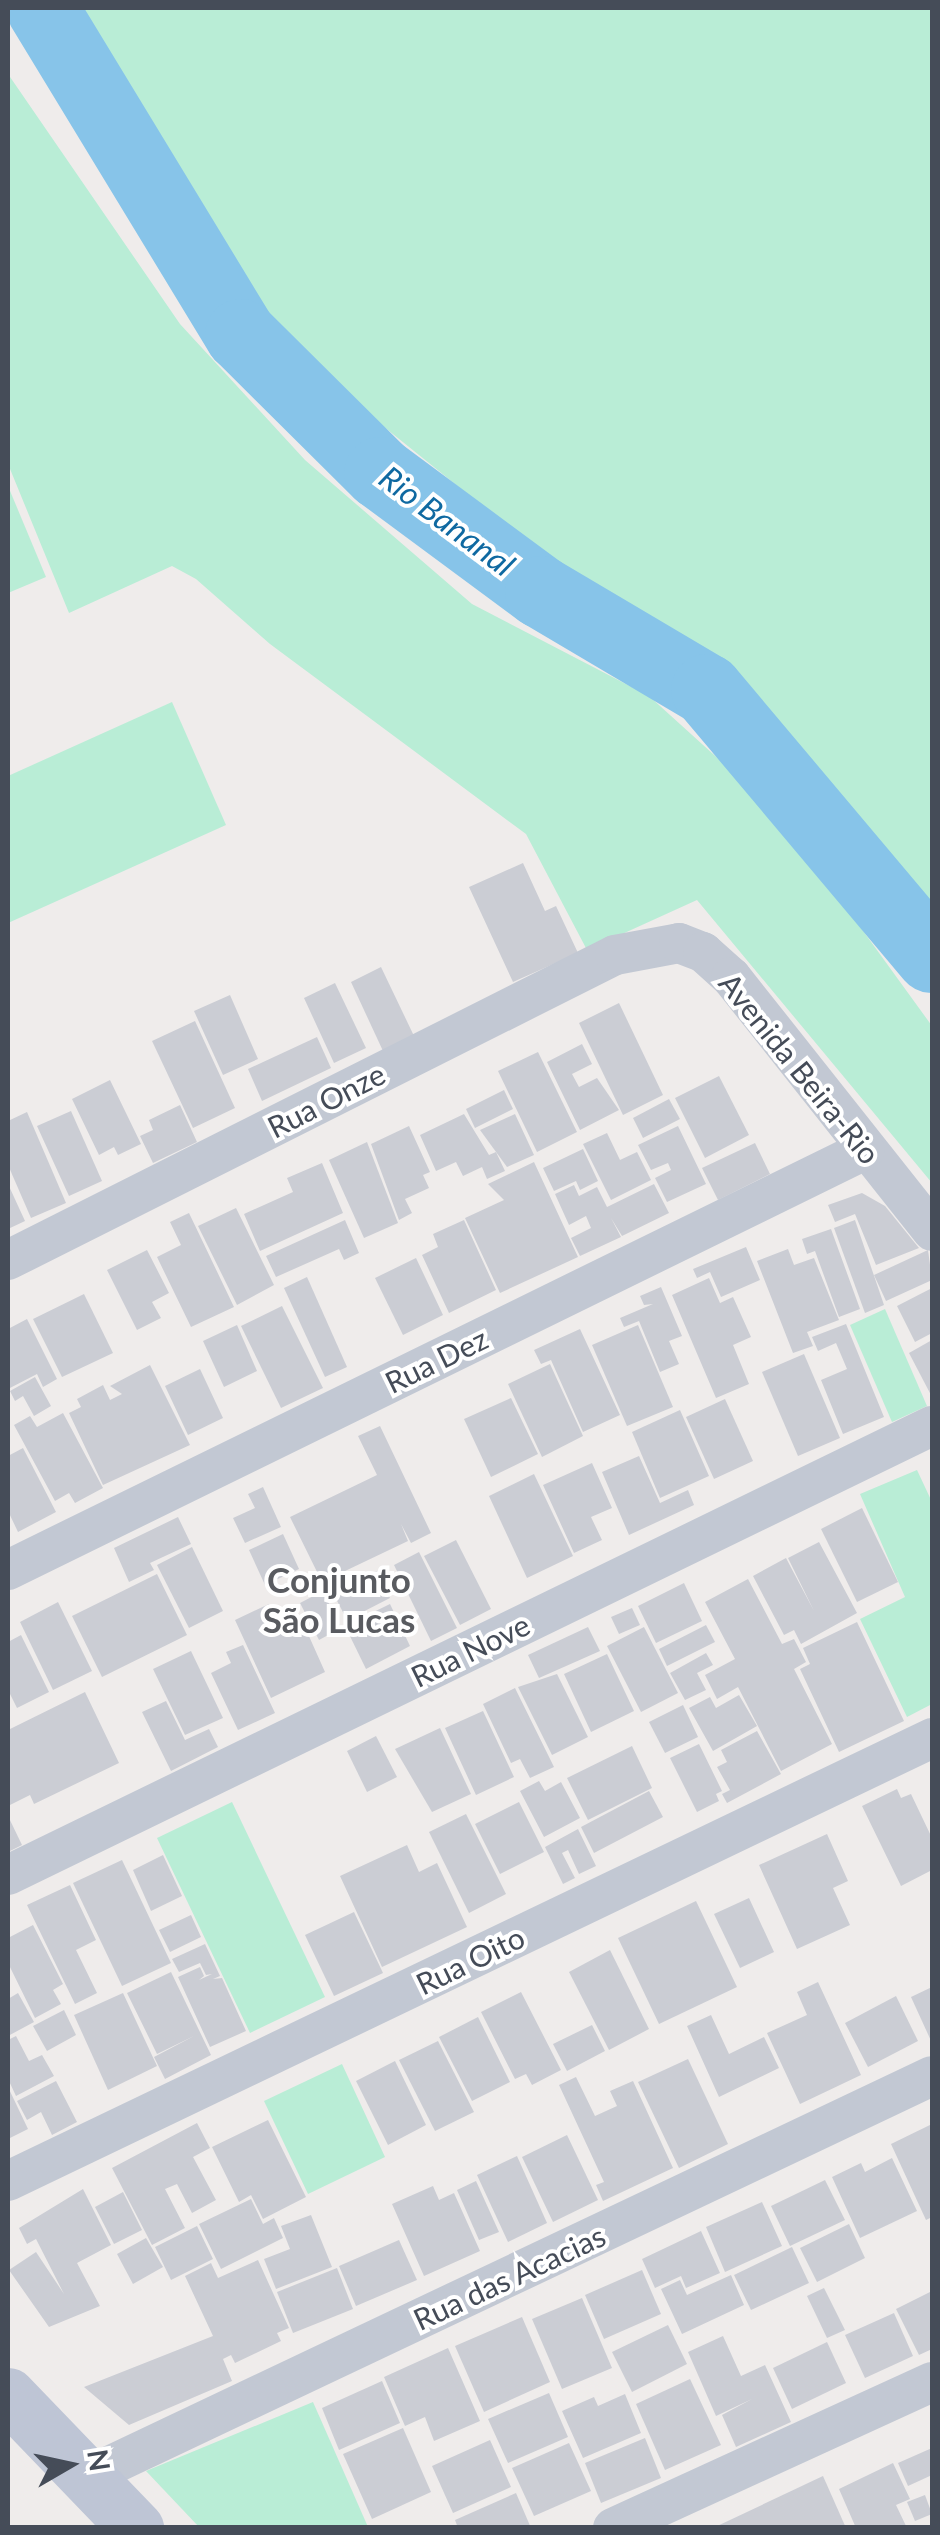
<!DOCTYPE html>
<meta charset="utf-8">
<style>
body{margin:0}
#map{position:relative;width:940px;height:2535px;overflow:hidden;background:#efeceb;font-family:Lato,sans-serif}
div>[style]{position:absolute}
.green>*{inset:0;background:#b9edd6}
.river>*{height:72px;margin:-36px;padding:0 36px;transform-origin:36px;border-radius:36px;background:#87c4e9}
.building>*{inset:0;background:#cbcdd4}
.minor>*{height:40px;margin:-20px;padding:0 20px;transform-origin:20px;border-radius:20px;background:#c2c8d3}
.secondary>*{height:55px;margin:-27.5px;padding:0 27.5px;transform-origin:27.5px;border-radius:27.5px;background:#bec5d5}
span{translate:-50% -50%;white-space:nowrap;text-align:center;line-height:1.15;-webkit-text-stroke:8px #fff;paint-order:stroke}
.street-label{font-size:30px;color:#454c58}
.water-label{font-size:32px;color:#0f69a1;font-style:italic}
.quarter-label{font-size:35px;color:#595b60;font-weight:700}
.frame{position:absolute;inset:0;border:10px solid #454c58;pointer-events:none}
.north{position:absolute;left:20px;top:2415px;width:100px;height:100px;-webkit-text-stroke:8px #fff;paint-order:stroke;rotate:81deg;font-size:28px;font-weight:700;line-height:40px;text-align:center;color:#454c58}
.north::after{content:'';display:block;margin:auto;width:35px;height:45px;background:#454c58;clip-path:polygon(50% 0,100% 100%,50% 72%,0 100%)}
</style>
<div id="map">
<div class="green">
<i style="clip-path:polygon(71px 8px,932px 8px,932px 916px,747px 686px,552px 562px,286px 348px,192px 224px)"></i>
<i style="clip-path:polygon(8px 74px,180px 324px,305px 460px,472px 604px,649px 696px,734px 773px,816px 866px,932px 1026px,932px 1183px,697px 900px,587px 950px,526px 834px,270px 644px,196px 579px,172px 566px,69px 613px,8px 464px)"></i>
<i style="clip-path:polygon(8px 486px,46px 577px,8px 593px)"></i>
<i style="clip-path:polygon(172px 702px,226px 825px,8px 923px,8px 776px)"></i>
<i style="clip-path:polygon(885px 1309px,927px 1406px,892px 1422px,850px 1325px)"></i>
<i style="clip-path:polygon(917px 1470px,932px 1502px,932px 1704px,907px 1717px,860px 1619px,905px 1597px,860px 1494px)"></i>
<i style="clip-path:polygon(232px 1802px,325px 1997px,250px 2033px,157px 1838px)"></i>
<i style="clip-path:polygon(342px 2064px,385px 2157px,308px 2194px,264px 2101px)"></i>
<i style="clip-path:polygon(313px 2402px,368px 2527px,199px 2527px,146px 2471px)"></i>
</div>
<div class="river">
<i style="left:42px;top:8px;width:383px;rotate:58.7deg"></i>
<i style="left:241px;top:335px;width:196px;rotate:44.8deg"></i>
<i style="left:380px;top:473px;width:200px;rotate:36.5deg"></i>
<i style="left:541px;top:592px;width:193px;rotate:30.6deg"></i>
<i style="left:707px;top:690px;width:349px;rotate:49.9deg"></i>
</div>
<div class="building">
<i style="clip-path:polygon(523px 863px,545px 911px,556px 906px,578px 953px,513px 982px,469px 887px)"></i>
<i style="clip-path:polygon(381px 967px,414px 1036px,383px 1051px,351px 982px)"></i>
<i style="clip-path:polygon(335px 983px,366px 1048px,334px 1063px,304px 998px)"></i>
<i style="clip-path:polygon(230px 995px,258px 1059px,223px 1075px,194px 1011px)"></i>
<i style="clip-path:polygon(619px 1003px,663px 1095px,623px 1115px,579px 1023px)"></i>
<i style="clip-path:polygon(195px 1021px,235px 1108px,193px 1128px,152px 1041px)"></i>
<i style="clip-path:polygon(317px 1037px,331px 1068px,262px 1101px,248px 1069px)"></i>
<i style="clip-path:polygon(582px 1044px,592px 1064px,572px 1074px,579px 1087px,597px 1078px,619px 1110px,580px 1130px,547px 1062px)"></i>
<i style="clip-path:polygon(538px 1052px,577px 1132px,537px 1152px,498px 1071px)"></i>
<i style="clip-path:polygon(719px 1076px,749px 1135px,705px 1158px,675px 1098px)"></i>
<i style="clip-path:polygon(110px 1080px,141px 1144px,118px 1155px,114px 1147px,99px 1155px,72px 1099px)"></i>
<i style="clip-path:polygon(504px 1090px,513px 1109px,475px 1128px,466px 1109px)"></i>
<i style="clip-path:polygon(669px 1099px,680px 1119px,643px 1138px,633px 1118px)"></i>
<i style="clip-path:polygon(180px 1105px,197px 1142px,153px 1163px,140px 1136px,153px 1130px,149px 1120px)"></i>
<i style="clip-path:polygon(71px 1111px,102px 1181px,69px 1196px,37px 1126px)"></i>
<i style="clip-path:polygon(27px 1112px,66px 1203px,31px 1218px,8px 1165px,8px 1121px)"></i>
<i style="clip-path:polygon(464px 1114px,489px 1155px,496px 1152px,505px 1171px,487px 1179px,482px 1167px,463px 1176px,456px 1162px,436px 1171px,420px 1135px)"></i>
<i style="clip-path:polygon(515px 1114px,534px 1155px,507px 1167px,480px 1130px)"></i>
<i style="clip-path:polygon(409px 1126px,430px 1172px,423px 1175px,429px 1188px,405px 1199px,412px 1213px,399px 1220px,371px 1144px)"></i>
<i style="clip-path:polygon(678px 1126px,706px 1184px,667px 1202px,655px 1178px,671px 1170px,668px 1163px,651px 1170px,638px 1145px)"></i>
<i style="clip-path:polygon(607px 1133px,620px 1160px,637px 1152px,651px 1180px,611px 1200px,583px 1144px)"></i>
<i style="clip-path:polygon(367px 1142px,398px 1223px,364px 1238px,329px 1160px)"></i>
<i style="clip-path:polygon(755px 1143px,770px 1174px,718px 1200px,702px 1168px)"></i>
<i style="clip-path:polygon(583px 1149px,598px 1181px,580px 1190px,576px 1181px,554px 1191px,543px 1168px)"></i>
<i style="clip-path:polygon(534px 1162px,578px 1257px,500px 1293px,465px 1218px,504px 1200px,488px 1184px)"></i>
<i style="clip-path:polygon(322px 1163px,343px 1213px,260px 1251px,244px 1214px,293px 1192px,287px 1178px)"></i>
<i style="clip-path:polygon(8px 1184px,25px 1221px,8px 1229px)"></i>
<i style="clip-path:polygon(654px 1184px,669px 1213px,622px 1236px,611px 1218px,621px 1237px,580px 1256px,571px 1238px,591px 1228px,586px 1216px,569px 1225px,555px 1194px,574px 1185px,579px 1196px,597px 1187px,607px 1207px)"></i>
<i style="clip-path:polygon(862px 1193px,885px 1206px,919px 1248px,876px 1265px,855px 1214px,835px 1222px,828px 1205px)"></i>
<i style="clip-path:polygon(236px 1208px,274px 1285px,237px 1305px,198px 1226px)"></i>
<i style="clip-path:polygon(189px 1213px,234px 1307px,191px 1327px,157px 1257px,181px 1245px,170px 1222px)"></i>
<i style="clip-path:polygon(345px 1220px,359px 1253px,344px 1260px,339px 1249px,276px 1277px,266px 1256px)"></i>
<i style="clip-path:polygon(464px 1220px,496px 1290px,449px 1313px,422px 1255px,438px 1247px,433px 1234px)"></i>
<i style="clip-path:polygon(855px 1220px,884px 1305px,865px 1313px,834px 1228px)"></i>
<i style="clip-path:polygon(831px 1229px,860px 1309px,839px 1317px,815px 1251px,807px 1254px,802px 1239px)"></i>
<i style="clip-path:polygon(746px 1247px,760px 1280px,721px 1297px,710px 1272px,697px 1278px,693px 1269px)"></i>
<i style="clip-path:polygon(788px 1249px,794px 1265px,814px 1258px,839px 1320px,807px 1332px,813px 1346px,793px 1353px,757px 1261px)"></i>
<i style="clip-path:polygon(147px 1250px,169px 1293px,152px 1302px,161px 1318px,137px 1330px,107px 1270px)"></i>
<i style="clip-path:polygon(928px 1250px,932px 1280px,886px 1301px,874px 1275px)"></i>
<i style="clip-path:polygon(416px 1258px,443px 1315px,403px 1335px,375px 1278px)"></i>
<i style="clip-path:polygon(307px 1277px,347px 1367px,325px 1377px,284px 1288px)"></i>
<i style="clip-path:polygon(709px 1278px,720px 1303px,733px 1297px,751px 1337px,733px 1345px,749px 1384px,716px 1398px,672px 1295px)"></i>
<i style="clip-path:polygon(661px 1287px,682px 1336px,669px 1341px,679px 1364px,660px 1372px,639px 1321px,624px 1327px,620px 1318px,653px 1304px,644px 1305px,640px 1296px)"></i>
<i style="clip-path:polygon(932px 1288px,932px 1333px,915px 1342px,897px 1306px)"></i>
<i style="clip-path:polygon(84px 1294px,113px 1353px,62px 1377px,33px 1319px)"></i>
<i style="clip-path:polygon(282px 1306px,323px 1388px,281px 1408px,241px 1326px)"></i>
<i style="clip-path:polygon(27px 1319px,57px 1379px,43px 1387px,37px 1374px,8px 1389px,8px 1329px)"></i>
<i style="clip-path:polygon(846px 1324px,884px 1417px,843px 1434px,821px 1380px,847px 1369px,836px 1343px,818px 1351px,812px 1337px)"></i>
<i style="clip-path:polygon(237px 1325px,257px 1371px,224px 1387px,203px 1341px)"></i>
<i style="clip-path:polygon(638px 1325px,673px 1407px,627px 1426px,592px 1345px)"></i>
<i style="clip-path:polygon(580px 1329px,620px 1415px,583px 1432px,551px 1360px,541px 1364px,534px 1350px)"></i>
<i style="clip-path:polygon(932px 1340px,932px 1397px,909px 1353px)"></i>
<i style="clip-path:polygon(804px 1354px,840px 1438px,798px 1456px,762px 1372px)"></i>
<i style="clip-path:polygon(550px 1364px,583px 1436px,542px 1457px,508px 1384px)"></i>
<i style="clip-path:polygon(150px 1365px,190px 1445px,103px 1485px,69px 1413px,81px 1407px,77px 1399px,103px 1385px,110px 1400px,122px 1394px,110px 1386px)"></i>
<i style="clip-path:polygon(200px 1369px,223px 1418px,188px 1435px,165px 1386px)"></i>
<i style="clip-path:polygon(35px 1377px,51px 1406px,34px 1416px,23px 1396px,15px 1401px,10px 1391px)"></i>
<i style="clip-path:polygon(511px 1398px,538px 1454px,491px 1477px,464px 1419px)"></i>
<i style="clip-path:polygon(725px 1399px,753px 1461px,714px 1479px,686px 1417px)"></i>
<i style="clip-path:polygon(680px 1410px,709px 1476px,660px 1498px,632px 1432px)"></i>
<i style="clip-path:polygon(63px 1413px,103px 1488px,75px 1503px,69px 1493px,55px 1501px,14px 1425px,30px 1416px,37px 1427px)"></i>
<i style="clip-path:polygon(380px 1426px,431px 1533px,411px 1543px,401px 1524px,408px 1541px,322px 1582px,290px 1517px,377px 1475px,358px 1436px)"></i>
<i style="clip-path:polygon(23px 1448px,56px 1512px,18px 1532px,8px 1511px,8px 1456px)"></i>
<i style="clip-path:polygon(639px 1456px,660px 1503px,688px 1490px,694px 1505px,629px 1535px,602px 1472px)"></i>
<i style="clip-path:polygon(592px 1463px,612px 1508px,591px 1517px,602px 1540px,574px 1553px,543px 1485px)"></i>
<i style="clip-path:polygon(534px 1474px,573px 1556px,527px 1578px,489px 1496px)"></i>
<i style="clip-path:polygon(263px 1487px,281px 1527px,245px 1543px,233px 1518px,255px 1508px,248px 1494px)"></i>
<i style="clip-path:polygon(862px 1508px,898px 1582px,857px 1602px,821px 1529px)"></i>
<i style="clip-path:polygon(178px 1517px,191px 1544px,150px 1563px,154px 1570px,129px 1582px,114px 1548px)"></i>
<i style="clip-path:polygon(283px 1534px,299px 1569px,265px 1585px,249px 1550px)"></i>
<i style="clip-path:polygon(456px 1540px,491px 1609px,460px 1625px,424px 1556px)"></i>
<i style="clip-path:polygon(819px 1542px,857px 1613px,801px 1644px,794px 1630px,784px 1635px,753px 1576px,786px 1558px,814px 1611px,788px 1558px)"></i>
<i style="clip-path:polygon(192px 1547px,223px 1611px,189px 1628px,157px 1565px)"></i>
<i style="clip-path:polygon(419px 1552px,457px 1628px,431px 1641px,394px 1565px)"></i>
<i style="clip-path:polygon(377px 1571px,390px 1598px,347px 1620px,333px 1593px)"></i>
<i style="clip-path:polygon(157px 1574px,187px 1635px,102px 1677px,72px 1616px)"></i>
<i style="clip-path:polygon(748px 1579px,782px 1644px,794px 1639px,806px 1662px,794px 1669px,832px 1744px,781px 1771px,738px 1687px,717px 1699px,705px 1675px,735px 1659px,705px 1602px)"></i>
<i style="clip-path:polygon(684px 1583px,702px 1621px,656px 1643px,638px 1606px)"></i>
<i style="clip-path:polygon(323px 1591px,341px 1628px,319px 1640px,300px 1603px)"></i>
<i style="clip-path:polygon(58px 1602px,92px 1671px,53px 1690px,20px 1622px)"></i>
<i style="clip-path:polygon(269px 1604px,283px 1635px,304px 1625px,325px 1672px,271px 1698px,235px 1620px)"></i>
<i style="clip-path:polygon(390px 1604px,410px 1646px,366px 1669px,345px 1626px)"></i>
<i style="clip-path:polygon(632px 1608px,640px 1625px,619px 1634px,611px 1617px)"></i>
<i style="clip-path:polygon(857px 1622px,904px 1721px,839px 1752px,800px 1669px,810px 1664px,803px 1648px)"></i>
<i style="clip-path:polygon(706px 1625px,715px 1642px,667px 1666px,659px 1649px)"></i>
<i style="clip-path:polygon(588px 1627px,600px 1651px,539px 1678px,528px 1655px)"></i>
<i style="clip-path:polygon(644px 1627px,678px 1693px,641px 1712px,607px 1646px)"></i>
<i style="clip-path:polygon(21px 1635px,49px 1692px,17px 1708px,8px 1690px,8px 1642px)"></i>
<i style="clip-path:polygon(243px 1645px,275px 1713px,238px 1730px,211px 1673px,231px 1663px,226px 1652px)"></i>
<i style="clip-path:polygon(191px 1651px,223px 1718px,185px 1735px,153px 1669px)"></i>
<i style="clip-path:polygon(706px 1653px,713px 1665px,697px 1673px,706px 1690px,685px 1700px,670px 1673px)"></i>
<i style="clip-path:polygon(607px 1654px,634px 1711px,591px 1732px,564px 1674px)"></i>
<i style="clip-path:polygon(557px 1674px,588px 1737px,552px 1755px,518px 1687px)"></i>
<i style="clip-path:polygon(515px 1688px,554px 1767px,530px 1778px,520px 1759px,511px 1763px,483px 1704px)"></i>
<i style="clip-path:polygon(85px 1692px,119px 1763px,34px 1804px,30px 1795px,8px 1806px,8px 1730px)"></i>
<i style="clip-path:polygon(739px 1695px,757px 1726px,713px 1751px,689px 1708px,710px 1697px,716px 1708px)"></i>
<i style="clip-path:polygon(166px 1701px,185px 1740px,209px 1729px,218px 1747px,171px 1771px,142px 1712px)"></i>
<i style="clip-path:polygon(683px 1705px,698px 1737px,665px 1753px,649px 1722px)"></i>
<i style="clip-path:polygon(483px 1711px,514px 1777px,476px 1795px,445px 1728px)"></i>
<i style="clip-path:polygon(440px 1728px,471px 1794px,432px 1812px,395px 1749px)"></i>
<i style="clip-path:polygon(757px 1731px,781px 1774px,727px 1803px,722px 1794px,730px 1790px,717px 1767px,727px 1762px,721px 1750px)"></i>
<i style="clip-path:polygon(376px 1736px,397px 1777px,367px 1792px,347px 1751px)"></i>
<i style="clip-path:polygon(699px 1744px,722px 1791px,716px 1794px,719px 1801px,697px 1812px,670px 1758px)"></i>
<i style="clip-path:polygon(632px 1746px,652px 1788px,588px 1820px,567px 1778px)"></i>
<i style="clip-path:polygon(539px 1781px,545px 1791px,561px 1782px,580px 1818px,544px 1837px,520px 1791px)"></i>
<i style="clip-path:polygon(897px 1789px,901px 1798px,911px 1794px,932px 1838px,932px 1870px,901px 1886px,862px 1806px)"></i>
<i style="clip-path:polygon(649px 1791px,663px 1817px,594px 1853px,581px 1827px)"></i>
<i style="clip-path:polygon(519px 1802px,544px 1852px,500px 1874px,475px 1824px)"></i>
<i style="clip-path:polygon(466px 1814px,506px 1894px,469px 1913px,429px 1832px)"></i>
<i style="clip-path:polygon(8px 1816px,22px 1845px,8px 1852px)"></i>
<i style="clip-path:polygon(578px 1829px,596px 1866px,579px 1874px,568px 1850px,562px 1853px,575px 1878px,563px 1884px,545px 1847px)"></i>
<i style="clip-path:polygon(827px 1834px,848px 1881px,833px 1888px,850px 1925px,797px 1949px,759px 1865px)"></i>
<i style="clip-path:polygon(407px 1845px,419px 1872px,437px 1863px,467px 1927px,382px 1967px,340px 1876px)"></i>
<i style="clip-path:polygon(163px 1855px,182px 1896px,151px 1911px,133px 1870px)"></i>
<i style="clip-path:polygon(122px 1860px,171px 1963px,122px 1986px,73px 1883px)"></i>
<i style="clip-path:polygon(70px 1885px,96px 1940px,76px 1950px,97px 1993px,75px 2004px,27px 1905px)"></i>
<i style="clip-path:polygon(749px 1898px,774px 1952px,740px 1968px,714px 1914px)"></i>
<i style="clip-path:polygon(696px 1901px,737px 1987px,659px 2024px,618px 1938px)"></i>
<i style="clip-path:polygon(354px 1912px,383px 1973px,334px 1996px,305px 1935px)"></i>
<i style="clip-path:polygon(191px 1915px,201px 1937px,170px 1952px,159px 1930px)"></i>
<i style="clip-path:polygon(33px 1925px,63px 1984px,53px 1990px,61px 2004px,35px 2018px,8px 1963px,8px 1938px)"></i>
<i style="clip-path:polygon(205px 1944px,220px 1976px,213px 1979px,222px 1978px,246px 2031px,210px 2047px,178px 1977px,200px 1967px,204px 1976px,199px 1980px,212px 1974px,206px 1975px,200px 1963px,179px 1972px,172px 1959px)"></i>
<i style="clip-path:polygon(610px 1950px,649px 2029px,609px 2050px,569px 1972px)"></i>
<i style="clip-path:polygon(171px 1972px,211px 2055px,165px 2079px,154px 2057px,194px 2036px,157px 2054px,127px 1993px)"></i>
<i style="clip-path:polygon(818px 1982px,861px 2075px,800px 2104px,767px 2033px,807px 2015px,797px 1992px)"></i>
<i style="clip-path:polygon(932px 1987px,932px 2043px,911px 1997px)"></i>
<i style="clip-path:polygon(521px 1992px,561px 2070px,532px 2085px,526px 2074px,515px 2079px,481px 2012px)"></i>
<i style="clip-path:polygon(18px 1993px,34px 2022px,8px 2036px,8px 1999px)"></i>
<i style="clip-path:polygon(123px 1993px,157px 2066px,108px 2090px,74px 2015px)"></i>
<i style="clip-path:polygon(896px 1996px,918px 2041px,868px 2067px,845px 2023px)"></i>
<i style="clip-path:polygon(64px 2010px,76px 2035px,47px 2051px,33px 2026px)"></i>
<i style="clip-path:polygon(711px 2015px,729px 2054px,764px 2037px,779px 2068px,719px 2097px,687px 2026px)"></i>
<i style="clip-path:polygon(478px 2017px,510px 2082px,472px 2101px,439px 2037px)"></i>
<i style="clip-path:polygon(592px 2025px,605px 2051px,567px 2071px,553px 2044px)"></i>
<i style="clip-path:polygon(16px 2036px,29px 2061px,42px 2055px,54px 2076px,16px 2096px,8px 2079px,8px 2040px)"></i>
<i style="clip-path:polygon(438px 2041px,474px 2112px,435px 2131px,399px 2060px)"></i>
<i style="clip-path:polygon(688px 2059px,728px 2144px,679px 2168px,638px 2082px)"></i>
<i style="clip-path:polygon(395px 2061px,426px 2125px,388px 2145px,356px 2081px)"></i>
<i style="clip-path:polygon(576px 2077px,595px 2116px,617px 2106px,610px 2091px,633px 2081px,673px 2168px,603px 2201px,596px 2185px,604px 2182px,559px 2085px)"></i>
<i style="clip-path:polygon(56px 2081px,77px 2122px,52px 2135px,41px 2112px,27px 2120px,17px 2101px)"></i>
<i style="clip-path:polygon(8px 2087px,28px 2129px,8px 2139px)"></i>
<i style="clip-path:polygon(268px 2120px,306px 2197px,263px 2219px,251px 2195px,239px 2202px,212px 2147px)"></i>
<i style="clip-path:polygon(197px 2123px,210px 2148px,193px 2157px,216px 2200px,192px 2213px,177px 2184px,165px 2189px,185px 2228px,152px 2245px,112px 2168px)"></i>
<i style="clip-path:polygon(932px 2124px,932px 2217px,926px 2220px,891px 2144px)"></i>
<i style="clip-path:polygon(567px 2135px,598px 2200px,553px 2222px,522px 2157px)"></i>
<i style="clip-path:polygon(517px 2156px,547px 2223px,508px 2242px,477px 2175px)"></i>
<i style="clip-path:polygon(892px 2158px,917px 2211px,860px 2238px,832px 2177px,861px 2163px,865px 2172px)"></i>
<i style="clip-path:polygon(825px 2180px,845px 2220px,790px 2246px,771px 2206px)"></i>
<i style="clip-path:polygon(476px 2181px,499px 2232px,479px 2240px,457px 2190px)"></i>
<i style="clip-path:polygon(433px 2186px,439px 2200px,454px 2193px,480px 2251px,424px 2276px,392px 2204px)"></i>
<i style="clip-path:polygon(83px 2189px,111px 2245px,77px 2263px,100px 2306px,49px 2327px,9px 2270px,36px 2252px,64px 2294px,36px 2239px,27px 2244px,19px 2228px)"></i>
<i style="clip-path:polygon(123px 2192px,142px 2230px,114px 2244px,95px 2207px)"></i>
<i style="clip-path:polygon(251px 2199px,263px 2224px,274px 2218px,283px 2238px,221px 2269px,199px 2224px)"></i>
<i style="clip-path:polygon(762px 2202px,782px 2246px,725px 2272px,706px 2227px)"></i>
<i style="clip-path:polygon(311px 2215px,332px 2267px,276px 2289px,264px 2259px,290px 2249px,281px 2226px)"></i>
<i style="clip-path:polygon(849px 2224px,865px 2258px,817px 2282px,800px 2248px)"></i>
<i style="clip-path:polygon(197px 2226px,213px 2259px,171px 2280px,155px 2247px)"></i>
<i style="clip-path:polygon(701px 2231px,720px 2273px,686px 2288px,681px 2276px,655px 2288px,642px 2259px)"></i>
<i style="clip-path:polygon(146px 2238px,163px 2267px,133px 2284px,117px 2254px)"></i>
<i style="clip-path:polygon(399px 2240px,417px 2280px,356px 2306px,339px 2266px)"></i>
<i style="clip-path:polygon(792px 2247px,809px 2283px,751px 2310px,734px 2275px)"></i>
<i style="clip-path:polygon(258px 2260px,289px 2328px,277px 2333px,281px 2341px,235px 2363px,231px 2355px,223px 2359px,232px 2381px,129px 2425px,84px 2387px,213px 2336px,185px 2276px,211px 2263px,218px 2278px)"></i>
<i style="clip-path:polygon(337px 2268px,353px 2309px,293px 2333px,277px 2292px)"></i>
<i style="clip-path:polygon(642px 2270px,661px 2314px,604px 2339px,585px 2295px)"></i>
<i style="clip-path:polygon(731px 2275px,744px 2305px,682px 2334px,661px 2289px,680px 2280px,687px 2295px)"></i>
<i style="clip-path:polygon(824px 2288px,845px 2330px,827px 2338px,807px 2296px)"></i>
<i style="clip-path:polygon(932px 2291px,932px 2349px,919px 2355px,896px 2309px)"></i>
<i style="clip-path:polygon(582px 2298px,612px 2368px,562px 2389px,532px 2319px)"></i>
<i style="clip-path:polygon(894px 2313px,913px 2356px,865px 2378px,845px 2335px)"></i>
<i style="clip-path:polygon(522px 2317px,550px 2382px,484px 2412px,455px 2346px)"></i>
<i style="clip-path:polygon(668px 2325px,687px 2364px,632px 2392px,612px 2352px)"></i>
<i style="clip-path:polygon(723px 2336px,741px 2376px,765px 2365px,791px 2422px,736px 2447px,722px 2415px,752px 2399px,716px 2416px,688px 2352px)"></i>
<i style="clip-path:polygon(827px 2342px,846px 2383px,792px 2409px,773px 2368px)"></i>
<i style="clip-path:polygon(448px 2348px,480px 2421px,434px 2441px,425px 2417px,405px 2426px,384px 2377px)"></i>
<i style="clip-path:polygon(690px 2379px,721px 2445px,665px 2470px,636px 2404px)"></i>
<i style="clip-path:polygon(382px 2381px,400px 2423px,339px 2450px,322px 2408px)"></i>
<i style="clip-path:polygon(549px 2393px,568px 2437px,508px 2463px,488px 2419px)"></i>
<i style="clip-path:polygon(625px 2394px,641px 2433px,583px 2458px,562px 2411px,594px 2397px,598px 2406px)"></i>
<i style="clip-path:polygon(403px 2428px,431px 2492px,372px 2519px,343px 2454px)"></i>
<i style="clip-path:polygon(645px 2438px,661px 2478px,601px 2503px,585px 2463px)"></i>
<i style="clip-path:polygon(490px 2440px,511px 2487px,453px 2513px,432px 2466px)"></i>
<i style="clip-path:polygon(569px 2443px,591px 2491px,534px 2516px,512px 2468px)"></i>
<i style="clip-path:polygon(932px 2448px,932px 2475px,908px 2486px,898px 2463px)"></i>
<i style="clip-path:polygon(893px 2463px,910px 2499px,896px 2505px,907px 2528px,856px 2528px,839px 2489px)"></i>
<i style="clip-path:polygon(823px 2476px,846px 2528px,713px 2528px)"></i>
<i style="clip-path:polygon(516px 2493px,531px 2528px,458px 2528px,455px 2520px)"></i>
<i style="clip-path:polygon(925px 2495px,932px 2514px,915px 2521px,907px 2502px)"></i>
</div>
<div class="minor">
<i style="left:8px;top:1260px;width:679px;rotate:-26.68deg"></i>
<i style="left:615px;top:955px;width:65px;rotate:-10.6deg"></i>
<i style="left:679px;top:943px;width:26px;rotate:21deg"></i>
<i style="left:703px;top:952px;width:38px;rotate:42deg"></i>
<i style="left:731px;top:977px;width:324px;rotate:51.6deg"></i>
<i style="left:8px;top:1570px;width:954px;rotate:-26.11deg"></i>
<i style="left:8px;top:1875px;width:1027px;rotate:-25.92deg"></i>
<i style="left:8px;top:2181px;width:1025px;rotate:-25.61deg"></i>
<i style="left:86px;top:2477px;width:936px;rotate:-25.36deg"></i>
<i style="left:613px;top:2528px;width:351px;rotate:-24.6deg"></i>
</div>
<div class="secondary">
<i style="left:8px;top:2395px;width:185px;rotate:46.1deg"></i>
</div>
<div class="street-label">
<span style="left:800px;top:1068px;rotate:51deg">Avenida Beira-Rio</span>
<span style="left:326px;top:1100px;rotate:-27deg">Rua Onze</span>
<span style="left:436px;top:1360px;rotate:-26deg">Rua Dez</span>
<span style="left:470px;top:1650px;rotate:-26deg">Rua Nove</span>
<span style="left:470px;top:1960px;rotate:-26deg">Rua Oito</span>
<span style="left:509px;top:2277px;rotate:-25deg">Rua das Acacias</span>
</div>
<div class="water-label">
<span style="left:447px;top:521px;rotate:37deg">Rio Bananal</span>
</div>
<div class="quarter-label">
<span style="left:339px;top:1599px">Conjunto<br>São Lucas</span>
</div>
<div class="frame"></div>
<div class="north">N</div>
</div>
